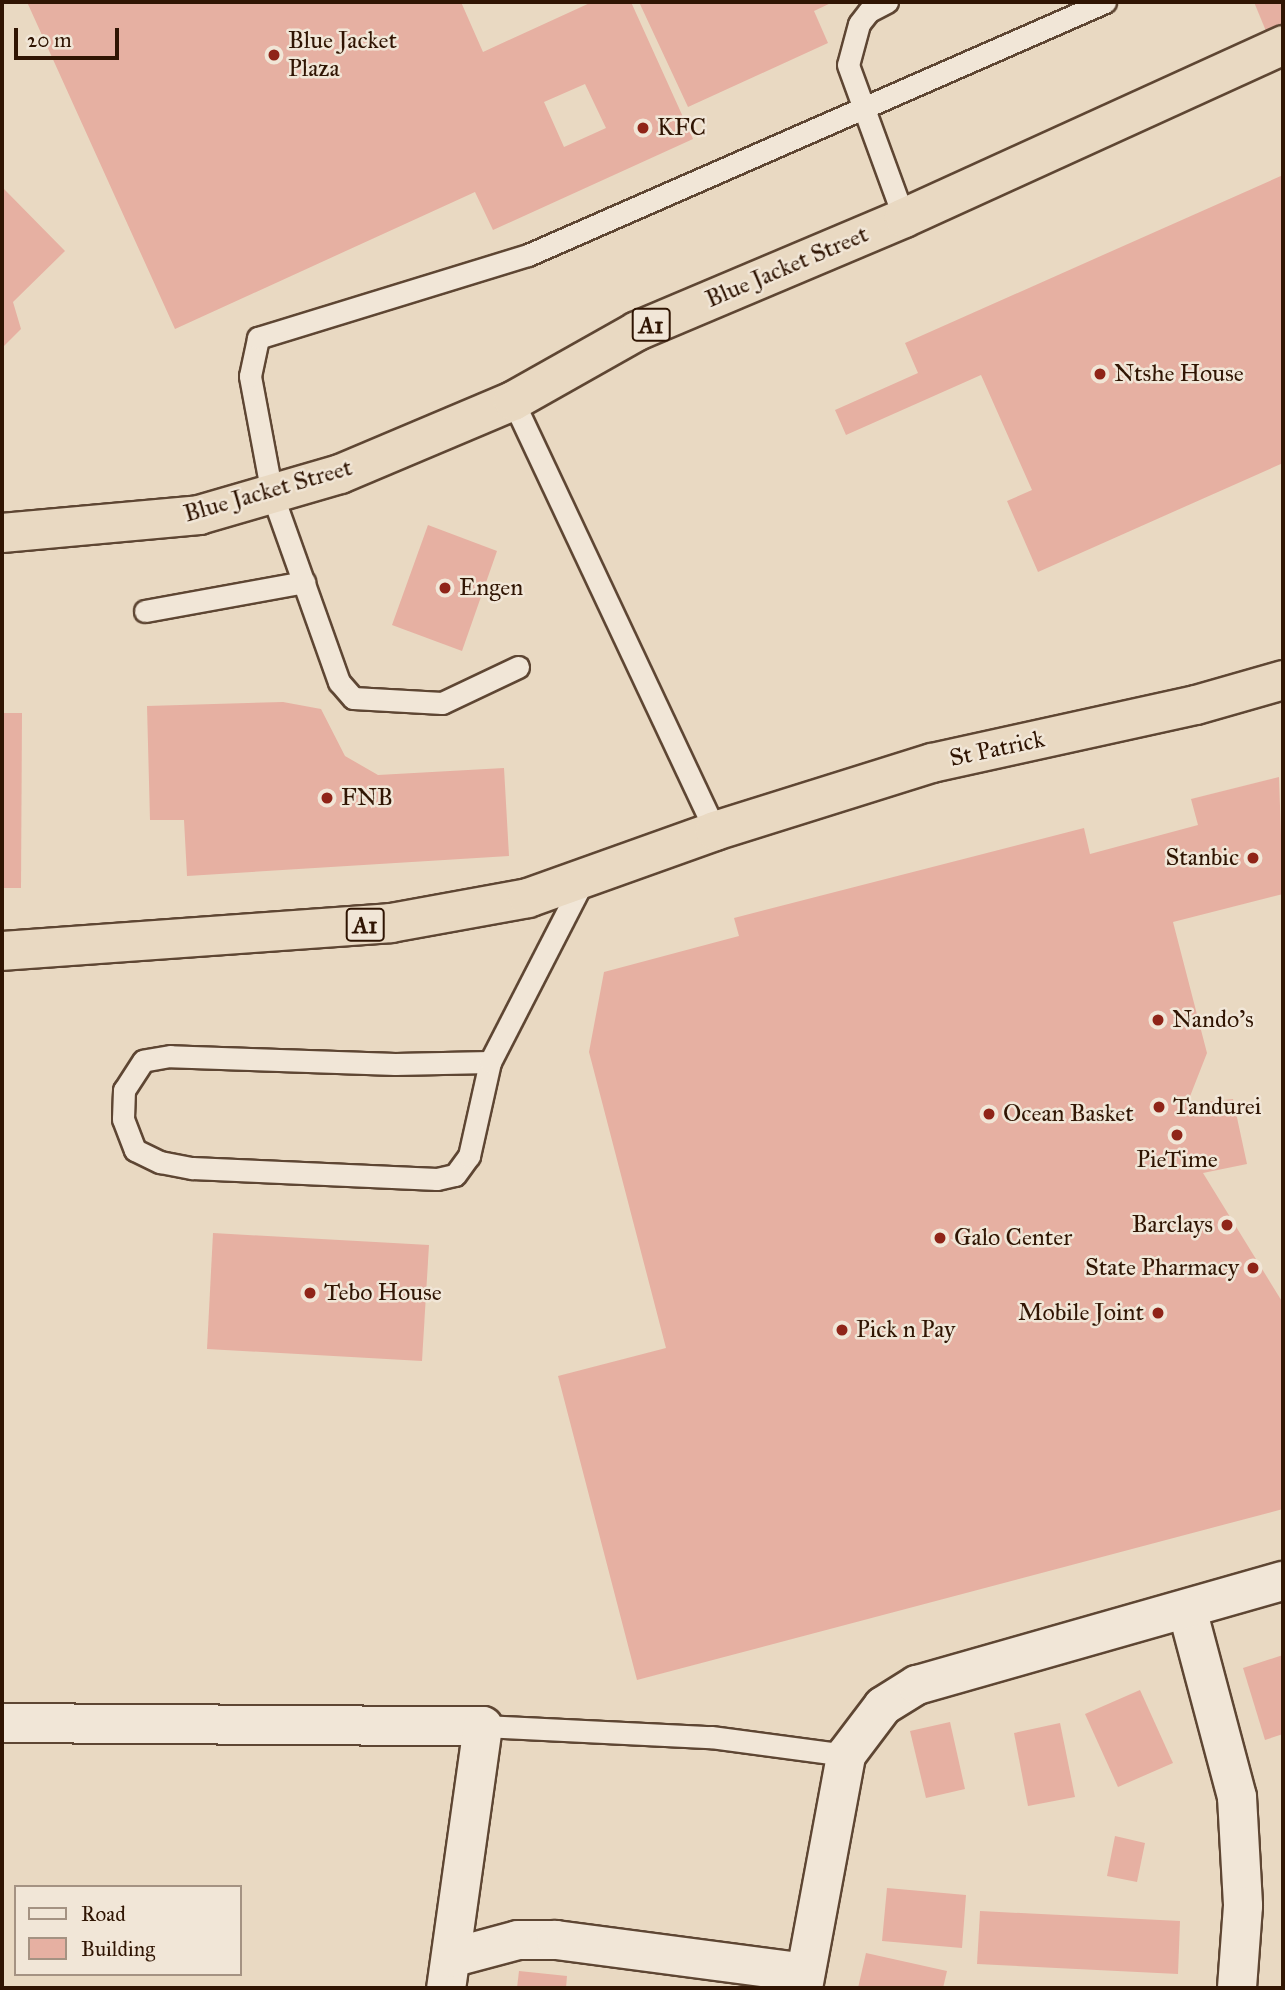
<!DOCTYPE html>
<style>
body{margin:0}
#map{position:relative;width:1285px;height:1990px;overflow:hidden;background:#e9d9c2;font-family:"IM FELL Great Primer",serif}
div>[style]{position:absolute}
.building>*{inset:0;background:#e6b0a2}
.roads{filter:drop-shadow(2px 0 #5e4633) drop-shadow(-2px 0 #5e4633) drop-shadow(0 2px #5e4633) drop-shadow(0 -2px #5e4633)}
.service>*{height:21px;margin:-10.5px;padding:0 10.5px;transform-origin:10.5px;border-radius:10.5px;background:#f1e6d7}
.minor>*{height:38px;margin:-19px;padding:0 19px;transform-origin:19px;border-radius:19px;background:#f1e6d7}
.trunk>*{height:38px;margin:-19px;padding:0 19px;transform-origin:19px;border-radius:19px;background:#e9d9c2}
.dots>*{width:19px;height:19px;translate:-50% -50%;box-sizing:border-box;border:4px solid #f1e6d7;border-radius:50%}
span{translate:-50% -50%;white-space:nowrap;text-align:center;line-height:1.15;-webkit-text-stroke:5px #f1e6d7;paint-order:stroke}
.shield-label span{padding:2px 5px;background:#f1e6d7;border:2px solid;border-radius:5px;-webkit-text-stroke-width:0}
.shield-label{font-size:23px;color:#301503;font-weight:700}
.poi-label{font-size:24px;color:#301503}
.left{translate:0 -50%;text-align:left}
.right{translate:-100% -50%;text-align:right}
.street-label{font-size:24px;color:#301503}
.frame{position:absolute;inset:0;border:4px solid #301503;pointer-events:none}
.legend{position:absolute;left:14px;top:1885px;width:228px;height:91px;box-sizing:border-box;background:#f1e6d7;border:2px solid #a49282;margin:0;padding:9px 12px;list-style:none;font-size:21px;color:#301503}
.legend li{display:flex;align-items:center;gap:14px;height:35px}
.legend b{width:35px;border:2px solid #a49282}
.scale{position:absolute;left:14px;top:28px;width:105px;height:32px;box-sizing:border-box;border:4px solid #301503;border-top:0;padding-left:9px;font-size:21px;line-height:24px;white-space:nowrap;color:#301503;-webkit-text-stroke:5px #f1e6d7;paint-order:stroke}
</style>
<div id="map">
<div class="building">
<i style="clip-path:polygon(evenodd,27px 2px,461px 2px,483px 52px,592px 2px,631px 2px,693px 139px,493px 230px,475px 192px,175px 329px,27px 2px,585px 84px,606px 128px,564px 147px,544px 102px,585px 84px)"></i>
<i style="clip-path:polygon(639px 2px,833px 2px,814px 11px,828px 43px,688px 107px)"></i>
<i style="clip-path:polygon(1254px 2px,1283px 2px,1283px 29px,1268px 36px)"></i>
<i style="clip-path:polygon(1283px 175px,1283px 463px,1038px 572px,1007px 501px,1032px 490px,981px 375px,846px 435px,835px 410px,918px 373px,905px 343px)"></i>
<i style="clip-path:polygon(4px 189px,65px 251px,13px 302px,21px 329px,2px 348px)"></i>
<i style="clip-path:polygon(428px 525px,497px 551px,462px 651px,392px 625px)"></i>
<i style="clip-path:polygon(283px 702px,321px 709px,345px 756px,378px 775px,504px 768px,509px 856px,187px 876px,184px 820px,150px 820px,147px 706px)"></i>
<i style="clip-path:polygon(2px 713px,22px 713px,21px 888px,2px 888px)"></i>
<i style="clip-path:polygon(1279px 777px,1283px 894px,1173px 922px,1207px 1053px,1187px 1104px,1233px 1099px,1247px 1164px,1203px 1173px,1283px 1303px,1283px 1509px,637px 1680px,558px 1376px,666px 1348px,589px 1052px,604px 972px,739px 936px,734px 918px,1084px 828px,1090px 854px,1198px 825px,1191px 799px)"></i>
<i style="clip-path:polygon(213px 1233px,429px 1245px,422px 1361px,207px 1349px)"></i>
<i style="clip-path:polygon(1283px 1655px,1283px 1734px,1265px 1740px,1243px 1668px)"></i>
<i style="clip-path:polygon(1140px 1690px,1173px 1763px,1118px 1787px,1085px 1714px)"></i>
<i style="clip-path:polygon(950px 1722px,965px 1789px,926px 1798px,910px 1731px)"></i>
<i style="clip-path:polygon(1060px 1723px,1075px 1797px,1028px 1806px,1014px 1733px)"></i>
<i style="clip-path:polygon(1115px 1836px,1145px 1843px,1137px 1882px,1107px 1876px)"></i>
<i style="clip-path:polygon(887px 1888px,966px 1895px,962px 1948px,882px 1941px)"></i>
<i style="clip-path:polygon(980px 1911px,1180px 1921px,1178px 1974px,977px 1964px)"></i>
<i style="clip-path:polygon(866px 1953px,947px 1971px,943px 1988px,858px 1988px)"></i>
<i style="clip-path:polygon(519px 1971px,567px 1976px,566px 1988px,517px 1988px)"></i>
</div>
<div class="roads">
<div class="service">
<i style="left:887px;top:2px;width:20px;rotate:153deg"></i>
<i style="left:869px;top:11px;width:16px;rotate:128deg"></i>
<i style="left:859px;top:24px;width:42px;rotate:105deg"></i>
<i style="left:848px;top:65px;width:163px;rotate:69.9deg"></i>
<i style="left:513px;top:401px;width:475px;rotate:64.8deg"></i>
<i style="left:145px;top:611px;width:162px;rotate:-10.3deg"></i>
<i style="left:518px;top:667px;width:84px;rotate:154.7deg"></i>
<i style="left:442px;top:703px;width:89px;rotate:-176.8deg"></i>
<i style="left:353px;top:698px;width:21px;rotate:-131deg"></i>
<i style="left:339px;top:682px;width:200px;rotate:-109.6deg"></i>
<i style="left:272px;top:494px;width:120px;rotate:-100.6deg"></i>
<i style="left:250px;top:376px;width:39px;rotate:-78deg"></i>
<i style="left:258px;top:338px;width:282px;rotate:-17.1deg"></i>
<i style="left:528px;top:255px;width:630px;rotate:-23.68deg"></i>
<i style="left:490px;top:1062px;width:95px;rotate:178.8deg"></i>
<i style="left:395px;top:1064px;width:225px;rotate:-178deg"></i>
<i style="left:170px;top:1056px;width:27px;rotate:170deg"></i>
<i style="left:143px;top:1061px;width:35px;rotate:123deg"></i>
<i style="left:124px;top:1090px;width:29px;rotate:92deg"></i>
<i style="left:123px;top:1119px;width:33px;rotate:69deg"></i>
<i style="left:135px;top:1150px;width:28px;rotate:26deg"></i>
<i style="left:160px;top:1162px;width:33px;rotate:11deg"></i>
<i style="left:192px;top:1168px;width:245px;rotate:2.6deg"></i>
<i style="left:437px;top:1179px;width:18px;rotate:-13deg"></i>
<i style="left:455px;top:1175px;width:24px;rotate:-54deg"></i>
<i style="left:469px;top:1156px;width:96px;rotate:-77.4deg"></i>
<i style="left:490px;top:1062px;width:206px;rotate:-62.8deg"></i>
<i style="left:483px;top:1726px;width:228px;rotate:2.8deg"></i>
<i style="left:711px;top:1737px;width:136px;rotate:7.6deg"></i>
</div>
<div class="minor">
<i style="left:1187px;top:1609px;width:195px;rotate:75.1deg"></i>
<i style="left:1237px;top:1797px;width:109px;rotate:86.8deg"></i>
<i style="left:1243px;top:1906px;width:82px;rotate:94.2deg"></i>
<i style="left:2px;top:1723px;width:481px;rotate:0.4deg"></i>
<i style="left:483px;top:1726px;width:265px;rotate:98deg"></i>
<i style="left:451px;top:1958px;width:69px;rotate:-15deg"></i>
<i style="left:518px;top:1940px;width:38px"></i>
<i style="left:556px;top:1940px;width:251px;rotate:7.5deg"></i>
<i style="left:803px;top:1988px;width:237px;rotate:-79.5deg"></i>
<i style="left:846px;top:1755px;width:61px;rotate:-52.9deg"></i>
<i style="left:883px;top:1706px;width:40px;rotate:-32deg"></i>
<i style="left:917px;top:1685px;width:380px;rotate:-15.9deg"></i>
</div>
<div class="trunk">
<i style="left:2px;top:533px;width:198px;rotate:-5.2deg"></i>
<i style="left:199px;top:515px;width:147px;rotate:-16.2deg"></i>
<i style="left:340px;top:474px;width:188px;rotate:-22.9deg"></i>
<i style="left:513px;top:401px;width:142px;rotate:-29.4deg"></i>
<i style="left:637px;top:331px;width:290px;rotate:-22.9deg"></i>
<i style="left:904px;top:218px;width:417px;rotate:-24.5deg"></i>
<i style="left:2px;top:951px;width:390px;rotate:-4.1deg"></i>
<i style="left:391px;top:923px;width:139px;rotate:-10.3deg"></i>
<i style="left:528px;top:898px;width:199px;rotate:-19.7deg"></i>
<i style="left:715px;top:831px;width:227px;rotate:-17.4deg"></i>
<i style="left:932px;top:763px;width:270px;rotate:-12.4deg"></i>
<i style="left:1196px;top:705px;width:91px;rotate:-16deg"></i>
</div>
</div>
<div class="dots">
<i style="left:274px;top:55px;background:#8f2418"></i>
<i style="left:643px;top:128px;background:#8f2418"></i>
<i style="left:1100px;top:374px;background:#8f2418"></i>
<i style="left:445px;top:588px;background:#8f2418"></i>
<i style="left:327px;top:798px;background:#8f2418"></i>
<i style="left:1253px;top:858px;background:#8f2418"></i>
<i style="left:1158px;top:1020px;background:#8f2418"></i>
<i style="left:1159px;top:1107px;background:#8f2418"></i>
<i style="left:989px;top:1114px;background:#8f2418"></i>
<i style="left:1177px;top:1135px;background:#8f2418"></i>
<i style="left:1227px;top:1225px;background:#8f2418"></i>
<i style="left:940px;top:1238px;background:#8f2418"></i>
<i style="left:1253px;top:1268px;background:#8f2418"></i>
<i style="left:310px;top:1293px;background:#8f2418"></i>
<i style="left:1158px;top:1313px;background:#8f2418"></i>
<i style="left:842px;top:1330px;background:#8f2418"></i>
</div>
<div class="shield-label">
<span style="left:651px;top:325px">A1</span>
<span style="left:365px;top:925px">A1</span>
</div>
<div class="poi-label">
<span class="left" style="left:288px;top:55px">Blue Jacket<br>Plaza</span>
<span class="left" style="left:657px;top:128px">KFC</span>
<span class="left" style="left:1114px;top:374px">Ntshe House</span>
<span class="left" style="left:459px;top:588px">Engen</span>
<span class="left" style="left:341px;top:798px">FNB</span>
<span class="right" style="left:1239px;top:858px">Stanbic</span>
<span class="left" style="left:1172px;top:1020px">Nando's</span>
<span class="left" style="left:1173px;top:1107px">Tandurei</span>
<span class="left" style="left:1003px;top:1114px">Ocean Basket</span>
<span style="left:1177px;top:1160px">PieTime</span>
<span class="right" style="left:1213px;top:1225px">Barclays</span>
<span class="left" style="left:954px;top:1238px">Galo Center</span>
<span class="right" style="left:1239px;top:1268px">State Pharmacy</span>
<span class="left" style="left:324px;top:1293px">Tebo House</span>
<span class="right" style="left:1144px;top:1313px">Mobile Joint</span>
<span class="left" style="left:856px;top:1330px">Pick n Pay</span>
</div>
<div class="street-label">
<span style="left:787px;top:267px;rotate:-23deg">Blue Jacket Street</span>
<span style="left:268px;top:491px;rotate:-16deg">Blue Jacket Street</span>
<span style="left:997px;top:749px;rotate:-12deg">St Patrick</span>
</div>
<div class="frame"></div>
<ul class="legend">
<li><b style="height:9px;background:#f1e6d7"></b>Road</li>
<li><b style="height:19px;background:#e6b0a2"></b>Building</li>
</ul>
<div class="scale">20 m</div>
</div>
